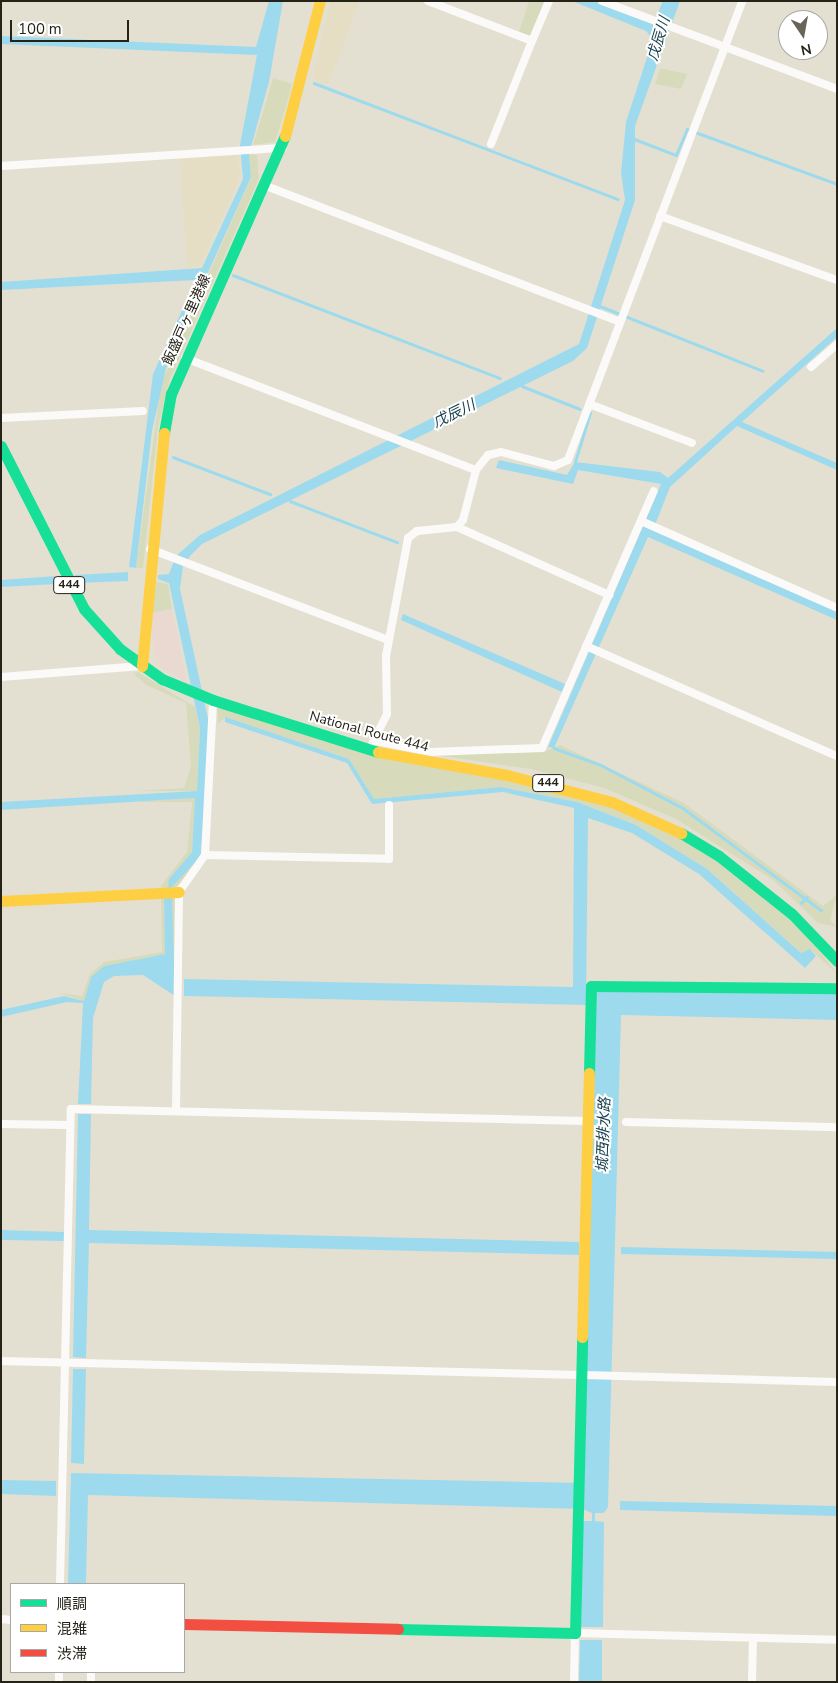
<!DOCTYPE html>
<meta charset="utf-8">
<style>
body{margin:0}
#map{position:relative;width:838px;height:1683px;overflow:hidden;background:#e4e0d1;font-family:"Nunito Sans","Noto Sans JP",sans-serif}
div>[style]{position:absolute}
.commercial>*{inset:0;background:#ead9d1}
.built>*{inset:0;background:#e6dec4}
.green>*{inset:0;background:#d8dbbb}
.water>*{inset:0;background:#9ddaee}
.stream>*{height:2.5px;margin:-1.25px;padding:0 1.25px;transform-origin:1.25px;border-radius:1.25px;background:#9ddaee}
.street>*{height:8px;margin:-4px;padding:0 4px;transform-origin:4px;border-radius:4px;background:#fbfaf8}
.fast>*{height:11px;margin:-5.5px;padding:0 5.5px;transform-origin:5.5px;border-radius:5.5px;background:#16e098}
.slow>*{height:11px;margin:-5.5px;padding:0 5.5px;transform-origin:5.5px;border-radius:5.5px;background:#ffcf43}
.jam>*{height:11px;margin:-5.5px;padding:0 5.5px;transform-origin:5.5px;border-radius:5.5px;background:#f24e42}
span{translate:-50% -50%;white-space:nowrap;text-align:center;line-height:1.15;-webkit-text-stroke:4px #fff;paint-order:stroke}
.shield-label span{padding:1px 4px;background:#fff;border:1px solid;border-radius:4px;-webkit-text-stroke-width:0}
.shield-label{font-size:12px;color:#252218;font-weight:700}
.street-label{font-size:14px;color:#252218}
.water-label{font-size:15px;color:#163f4d;font-style:italic}
.frame{position:absolute;inset:0;border:2px solid #252218;pointer-events:none}
.legend{position:absolute;left:10px;top:1583px;width:175px;height:90px;box-sizing:border-box;background:#fff;border:1px solid #a8a7a3;margin:0;padding:6px 9px;list-style:none;font-size:15px;color:#252218}
.legend li{display:flex;align-items:center;gap:10px;height:25px}
.legend b{width:25px;border:1px solid #a8a7a3}
.north{position:absolute;left:778px;top:10px;width:50px;height:50px;box-sizing:border-box;background:#fff;border:1px solid #a8a7a3;border-radius:50%;rotate:168deg;font-size:14px;font-weight:700;line-height:20px;text-align:center;color:#252218}
.north::after{content:'';display:block;margin:auto;width:18px;height:22px;background:#686459;clip-path:polygon(50% 0,100% 100%,50% 72%,0 100%)}
.scale{position:absolute;left:10px;top:20px;width:119px;height:22px;box-sizing:border-box;border:2px solid #252218;border-top:0;padding-left:6px;font-size:15px;line-height:18px;white-space:nowrap;color:#252218;-webkit-text-stroke:4px #fff;paint-order:stroke}
</style>
<div id="map">
<div class="commercial">
<i style="clip-path:polygon(172px 609px,187px 683px,160px 667px,153px 653px,151px 613px)"></i>
</div>
<div class="built">
<i style="clip-path:polygon(330px 1px,360px 1px,328px 85px,312px 80px)"></i>
<i style="clip-path:polygon(238px 155px,241px 176px,200px 266px,187px 268px,180px 159px)"></i>
</div>
<div class="green">
<i style="clip-path:polygon(529px 1px,547px 1px,533px 37px,519px 32px)"></i>
<i style="clip-path:polygon(660px 68px,687px 74px,681px 89px,655px 84px)"></i>
<i style="clip-path:polygon(273px 78px,292px 84px,288px 100px,275px 142px,253px 145px)"></i>
<i style="clip-path:polygon(249px 154px,257px 155px,259px 179px,170px 379px,158px 427px,143px 568px,136px 568px,161px 384px,251px 177px)"></i>
<i style="clip-path:polygon(152px 581px,168px 584px,172px 609px,151px 613px)"></i>
<i style="clip-path:polygon(138px 672px,195px 707px,200px 728px,197px 791px,134px 791px,184px 788px,191px 766px,186px 703px,146px 685px,133px 673px)"></i>
<i style="clip-path:polygon(203px 705px,212px 727px,202px 858px,174px 889px,160px 887px,187px 852px,192px 802px,136px 802px,195px 798px,192px 852px,169px 879px,201px 856px,210px 728px)"></i>
<i style="clip-path:polygon(217px 707px,608px 806px,666px 831px,723px 865px,771px 903px,814px 943px,837px 974px,810px 949px,801px 953px,707px 869px,636px 825px,577px 802px,501px 787px,374px 799px,349px 759px,225px 718px,218px 724px)"></i>
<i style="clip-path:polygon(560px 745px,684px 803px,823px 906px,837px 895px,830px 920px,837px 927px,818px 923px,773px 880px,676px 819px,604px 788px,531px 769px,435px 755px,543px 752px)"></i>
<i style="clip-path:polygon(177px 895px,176px 996px,164px 898px,166px 954px,104px 966px,84px 1001px,59px 993px,82px 996px,90px 974px,104px 962px,162px 952px,161px 898px)"></i>
</div>
<div class="water">
<i style="clip-path:polygon(269px 1px,283px 1px,269px 82px,249px 154px,251px 177px,167px 364px,152px 431px,136px 568px,129px 567px,153px 374px,196px 280px,1px 290px,1px 282px,202px 268px,243px 179px,240px 145px,257px 55px,1px 44px,1px 36px,256px 47px)"></i>
<i style="clip-path:polygon(572px 1px,594px 1px,653px 24px,663px 1px,680px 1px,635px 126px,635px 200px,587px 348px,573px 361px,202px 544px,191px 555px,183px 566px,180px 589px,210px 728px,201px 856px,172px 887px,168px 888px,169px 879px,192px 852px,195px 798px,1px 810px,1px 802px,197px 791px,200px 728px,169px 583px,158px 579px,158px 575px,169px 574px,176px 556px,200px 535px,579px 344px,625px 200px,621px 173px,626px 122px,653px 39px,646px 31px)"></i>
<i style="clip-path:polygon(837px 328px,837px 337px,742px 422px,837px 463px,837px 470px,737px 426px,670px 487px,653px 530px,837px 611px,837px 620px,648px 537px,554px 748px,548px 747px,661px 484px,578px 470px,573px 484px,496px 468px,499px 460px,567px 475px,575px 462px,660px 472px,668px 478px)"></i>
<i style="clip-path:polygon(128px 572px,128px 581px,76px 583px,75px 575px)"></i>
<i style="clip-path:polygon(56px 576px,57px 584px,1px 587px,1px 580px)"></i>
<i style="clip-path:polygon(403px 614px,565px 684px,562px 692px,401px 620px)"></i>
<i style="clip-path:polygon(225px 717px,349px 759px,374px 799px,501px 787px,577px 802px,636px 825px,707px 869px,801px 953px,810px 949px,816px 956px,805px 968px,699px 874px,632px 833px,588px 818px,586px 1005px,184px 996px,184px 979px,573px 987px,574px 808px,503px 792px,372px 804px,347px 763px,225px 722px)"></i>
<i style="clip-path:polygon(172px 896px,175px 996px,143px 975px,114px 976px,104px 982px,93px 1018px,91px 1104px,78px 1104px,83px 1003px,67px 1002px,1px 1017px,1px 1010px,64px 996px,84px 1001px,91px 977px,104px 966px,165px 954px,164px 897px)"></i>
<i style="clip-path:polygon(596px 989px,837px 994px,837px 1020px,621px 1015px,608px 1507px,604px 1513px,595px 1513px,595px 1521px,604px 1522px,603px 1627px,581px 1627px,582px 1521px,592px 1521px,592px 1513px,582px 1509px,88px 1495px,86px 1584px,68px 1584px,71px 1473px,583px 1483px)"></i>
<i style="clip-path:polygon(78px 1114px,91px 1114px,89px 1230px,579px 1242px,579px 1255px,89px 1243px,86px 1358px,73px 1357px)"></i>
<i style="clip-path:polygon(1px 1230px,64px 1232px,64px 1241px,1px 1240px)"></i>
<i style="clip-path:polygon(621px 1247px,837px 1252px,837px 1259px,621px 1254px)"></i>
<i style="clip-path:polygon(73px 1369px,86px 1369px,84px 1464px,71px 1463px)"></i>
<i style="clip-path:polygon(1px 1480px,56px 1481px,56px 1496px,1px 1494px)"></i>
<i style="clip-path:polygon(620px 1501px,837px 1506px,837px 1516px,620px 1510px)"></i>
<i style="clip-path:polygon(580px 1640px,602px 1640px,602px 1682px,579px 1682px)"></i>
</div>
<div class="stream">
<i style="left:314px;top:83px;width:325px;rotate:20.9deg"></i>
<i style="left:632px;top:138px;width:47px;rotate:21.1deg"></i>
<i style="left:676px;top:155px;width:28px;rotate:-67deg"></i>
<i style="left:687px;top:129px;width:160px;rotate:20.1deg"></i>
<i style="left:233px;top:275px;width:286px;rotate:21.1deg"></i>
<i style="left:600px;top:306px;width:175px;rotate:21.7deg"></i>
<i style="left:522px;top:386px;width:62px;rotate:21.6deg"></i>
<i style="left:173px;top:457px;width:104px;rotate:20.9deg"></i>
<i style="left:575px;top:462px;width:51px;rotate:-73deg"></i>
<i style="left:290px;top:501px;width:115px;rotate:21deg"></i>
<i style="left:554px;top:748px;width:50px;rotate:19.9deg"></i>
<i style="left:601px;top:765px;width:93px;rotate:27.7deg"></i>
<i style="left:683px;top:808px;width:172px;rotate:36.5deg"></i>
<i style="left:801px;top:903px;width:8px;rotate:-45deg"></i>
</div>
<div class="street">
<i style="left:428px;top:1px;width:111px;rotate:21deg"></i>
<i style="left:532px;top:41px;width:43px;rotate:-67deg"></i>
<i style="left:602px;top:1px;width:251px;rotate:20.5deg"></i>
<i style="left:491px;top:144px;width:111px;rotate:-68.3deg"></i>
<i style="left:1px;top:166px;width:282px;rotate:-3.7deg"></i>
<i style="left:266px;top:186px;width:379px;rotate:21deg"></i>
<i style="left:660px;top:216px;width:188px;rotate:19.9deg"></i>
<i style="left:185px;top:358px;width:312px;rotate:21.1deg"></i>
<i style="left:811px;top:367px;width:35px;rotate:-41deg"></i>
<i style="left:589px;top:404px;width:110px;rotate:20.7deg"></i>
<i style="left:1px;top:418px;width:142px;rotate:-2.8deg"></i>
<i style="left:641px;top:521px;width:214px;rotate:23.9deg"></i>
<i style="left:457px;top:527px;width:167px;rotate:24.1deg"></i>
<i style="left:150px;top:549px;width:255px;rotate:20.9deg"></i>
<i style="left:586px;top:646px;width:274px;rotate:23.7deg"></i>
<i style="left:1px;top:677px;width:141px;rotate:-4.5deg"></i>
<i style="left:376px;top:741px;width:56px;rotate:11.3deg"></i>
<i style="left:431px;top:752px;width:111px;rotate:-2.1deg"></i>
<i style="left:542px;top:748px;width:280px;rotate:-66.5deg"></i>
<i style="left:369px;top:750px;width:40px;rotate:-63.4deg"></i>
<i style="left:387px;top:714px;width:58px;rotate:-91deg"></i>
<i style="left:386px;top:656px;width:120px;rotate:-79.4deg"></i>
<i style="left:408px;top:538px;width:11px;rotate:-38deg"></i>
<i style="left:417px;top:531px;width:40px;rotate:-5.7deg"></i>
<i style="left:457px;top:527px;width:9px;rotate:-49deg"></i>
<i style="left:463px;top:520px;width:52px;rotate:-75.4deg"></i>
<i style="left:476px;top:470px;width:19px;rotate:-51deg"></i>
<i style="left:488px;top:455px;width:13px;rotate:-13deg"></i>
<i style="left:501px;top:452px;width:55px;rotate:14.8deg"></i>
<i style="left:554px;top:466px;width:15px;rotate:-23deg"></i>
<i style="left:568px;top:460px;width:491px;rotate:-69.2deg"></i>
<i style="left:205px;top:855px;width:184px;rotate:1.2deg"></i>
<i style="left:389px;top:859px;width:54px;rotate:-90deg"></i>
<i style="left:176px;top:1111px;width:219px;rotate:-89.2deg"></i>
<i style="left:179px;top:892px;width:45px;rotate:-54.9deg"></i>
<i style="left:205px;top:855px;width:155px;rotate:-87deg"></i>
<i style="left:626px;top:1122px;width:211px;rotate:1.4deg"></i>
<i style="left:1px;top:1124px;width:68px;rotate:0.8deg"></i>
<i style="left:1px;top:1361px;width:580px;rotate:1.38deg"></i>
<i style="left:584px;top:1375px;width:253px;rotate:1.6deg"></i>
<i style="left:60px;top:1584px;width:475px;rotate:-88.7deg"></i>
<i style="left:71px;top:1109px;width:516px;rotate:1.33deg"></i>
<i style="left:1px;top:1619px;width:10px;rotate:6deg"></i>
<i style="left:59px;top:1682px;width:10px;rotate:-90deg"></i>
<i style="left:91px;top:1682px;width:10px;rotate:-90deg"></i>
<i style="left:574px;top:1682px;width:49px;rotate:-88.8deg"></i>
<i style="left:575px;top:1633px;width:262px;rotate:1.5deg"></i>
<i style="left:752px;top:1682px;width:44px;rotate:-88.7deg"></i>
</div>
<div class="fast">
<i style="left:164px;top:433px;width:40px;rotate:-80deg"></i>
<i style="left:171px;top:394px;width:282px;rotate:-66.2deg"></i>
<i style="left:1px;top:446px;width:183px;rotate:63deg"></i>
<i style="left:84px;top:609px;width:54px;rotate:48deg"></i>
<i style="left:120px;top:649px;width:52px;rotate:35.5deg"></i>
<i style="left:162px;top:679px;width:55px;rotate:22.4deg"></i>
<i style="left:213px;top:700px;width:173px;rotate:17.5deg"></i>
<i style="left:681px;top:833px;width:44px;rotate:31.2deg"></i>
<i style="left:719px;top:856px;width:93px;rotate:38.5deg"></i>
<i style="left:792px;top:914px;width:65px;rotate:46.2deg"></i>
<i style="left:589px;top:1073px;width:87px;rotate:-88.7deg"></i>
<i style="left:591px;top:986px;width:246px;rotate:0.5deg"></i>
<i style="left:398px;top:1629px;width:177px;rotate:1.3deg"></i>
<i style="left:575px;top:1633px;width:296px;rotate:-88.6deg"></i>
</div>
<div class="slow">
<i style="left:285px;top:136px;width:139px;rotate:-75.5deg"></i>
<i style="left:142px;top:666px;width:234px;rotate:-84.6deg"></i>
<i style="left:378px;top:752px;width:131px;rotate:10.1deg"></i>
<i style="left:507px;top:775px;width:108px;rotate:14.4deg"></i>
<i style="left:612px;top:802px;width:76px;rotate:24.2deg"></i>
<i style="left:1px;top:901px;width:178px;rotate:-2.9deg"></i>
<i style="left:582px;top:1337px;width:264px;rotate:-88.5deg"></i>
</div>
<div class="jam">
<i style="left:184px;top:1624px;width:214px;rotate:1.3deg"></i>
</div>
<div class="shield-label">
<span style="left:69px;top:585px">444</span>
<span style="left:548px;top:783px">444</span>
</div>
<div class="street-label">
<span style="left:187px;top:320px;rotate:-66deg">飯盛戸ヶ里港線</span>
<span style="left:369px;top:732px;rotate:15deg">National Route 444</span>
</div>
<div class="water-label">
<span style="left:659px;top:39px;rotate:-73deg">戊辰川</span>
<span style="left:454px;top:414px;rotate:-26deg">戊辰川</span>
<span style="left:604px;top:1135px;rotate:-88deg">城西排水路</span>
</div>
<div class="frame"></div>
<ul class="legend">
<li><b style="height:6px;background:#16e098"></b>順調</li>
<li><b style="height:6px;background:#ffcf43"></b>混雑</li>
<li><b style="height:6px;background:#f24e42"></b>渋滞</li>
</ul>
<div class="north">N</div>
<div class="scale">100 m</div>
</div>
